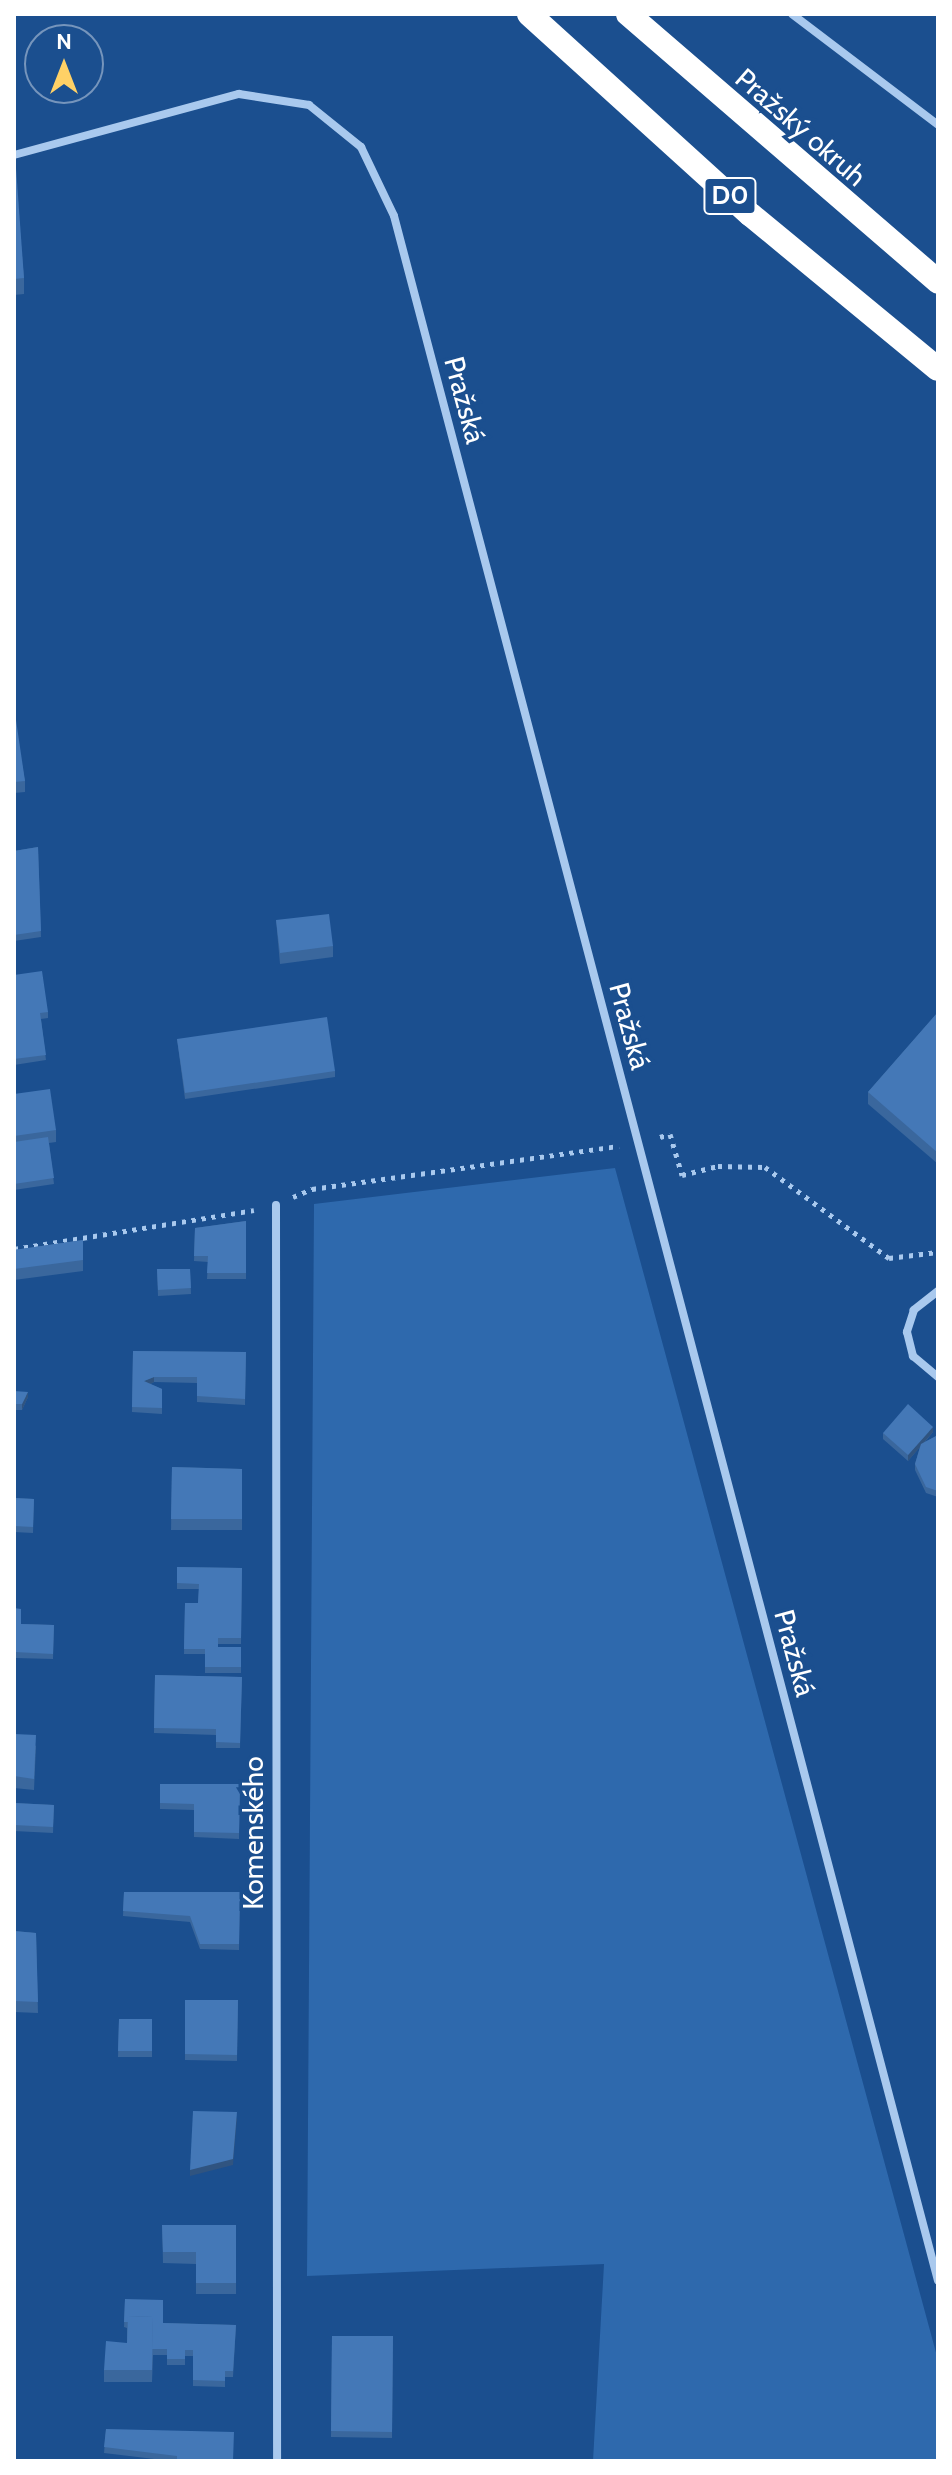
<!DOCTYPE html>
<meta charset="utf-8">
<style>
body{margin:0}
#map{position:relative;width:952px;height:2475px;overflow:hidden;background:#1b4f8f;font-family:Cabin,sans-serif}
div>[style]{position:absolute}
.green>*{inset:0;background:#2e69ad}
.path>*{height:5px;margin-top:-2.5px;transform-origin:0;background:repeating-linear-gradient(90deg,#a9c9ee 0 4px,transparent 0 10px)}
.minor>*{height:8px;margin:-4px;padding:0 4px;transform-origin:4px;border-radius:4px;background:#a9c9ee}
.motorway>*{height:24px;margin:-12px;padding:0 12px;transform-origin:12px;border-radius:12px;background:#fff}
.wall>*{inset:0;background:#3a679d}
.shaded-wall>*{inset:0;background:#305480}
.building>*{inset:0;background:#4478b7}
span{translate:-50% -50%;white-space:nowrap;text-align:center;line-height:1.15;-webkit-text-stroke:7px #1b4f8f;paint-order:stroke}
.shield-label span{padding:2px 6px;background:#1b4f8f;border:2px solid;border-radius:6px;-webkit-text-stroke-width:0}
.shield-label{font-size:26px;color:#fff;font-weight:700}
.street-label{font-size:28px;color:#fff}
.frame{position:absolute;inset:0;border:16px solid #fff;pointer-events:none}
.north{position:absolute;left:24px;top:24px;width:80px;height:80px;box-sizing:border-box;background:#1b4f8f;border:2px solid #7695bc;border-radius:50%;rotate:0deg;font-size:22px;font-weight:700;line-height:32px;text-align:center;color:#fff}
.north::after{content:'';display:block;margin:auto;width:28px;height:36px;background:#ffd166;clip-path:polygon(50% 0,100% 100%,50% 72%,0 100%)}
</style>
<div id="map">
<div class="green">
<i style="clip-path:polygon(615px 1168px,938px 2360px,938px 2461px,593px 2461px,604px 2264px,307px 2276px,314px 1204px)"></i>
</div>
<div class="path">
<i style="left:660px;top:1137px;width:10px;rotate:-17deg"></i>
<i style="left:670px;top:1134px;width:43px;rotate:73.7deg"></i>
<i style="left:682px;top:1175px;width:37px;rotate:-14deg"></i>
<i style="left:718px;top:1166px;width:47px;rotate:1.2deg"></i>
<i style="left:765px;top:1167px;width:154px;rotate:36.3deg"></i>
<i style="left:889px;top:1258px;width:49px;rotate:-7deg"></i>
<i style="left:293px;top:1197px;width:21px;rotate:-23deg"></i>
<i style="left:312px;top:1189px;width:310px;rotate:-8deg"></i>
<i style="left:14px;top:1249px;width:243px;rotate:-9.2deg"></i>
</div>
<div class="minor">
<i style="left:792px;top:14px;width:183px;rotate:37.2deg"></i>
<i style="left:14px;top:155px;width:233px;rotate:-15.2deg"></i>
<i style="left:239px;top:94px;width:71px;rotate:8.9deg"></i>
<i style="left:309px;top:105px;width:67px;rotate:38.9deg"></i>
<i style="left:361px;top:147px;width:76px;rotate:64.4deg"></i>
<i style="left:394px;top:216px;width:2135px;rotate:75.24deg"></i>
<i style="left:276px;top:1205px;width:1256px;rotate:89.95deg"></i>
<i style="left:938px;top:1291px;width:31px;rotate:142deg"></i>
<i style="left:914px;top:1310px;width:23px;rotate:108deg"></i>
<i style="left:907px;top:1332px;width:25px;rotate:76deg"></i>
<i style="left:913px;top:1356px;width:33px;rotate:40deg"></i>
</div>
<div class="motorway">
<i style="left:529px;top:14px;width:299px;rotate:42.2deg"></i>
<i style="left:751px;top:215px;width:242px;rotate:39.5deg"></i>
<i style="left:628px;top:14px;width:410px;rotate:40.8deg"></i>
</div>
<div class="wall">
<i style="clip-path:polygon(14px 169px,24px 278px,24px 294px,14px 295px)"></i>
<i style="clip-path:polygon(14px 720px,25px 781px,25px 792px,14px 793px)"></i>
<i style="clip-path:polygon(38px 847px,41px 937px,14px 941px,14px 851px)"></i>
<i style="clip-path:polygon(276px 920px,333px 946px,333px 957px,280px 964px)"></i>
<i style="clip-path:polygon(14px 975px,48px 1012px,48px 1018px,41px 1019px,46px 1060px,14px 1065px)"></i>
<i style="clip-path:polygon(938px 1012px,938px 1164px,868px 1104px,868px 1092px)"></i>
<i style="clip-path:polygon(177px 1039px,335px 1071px,335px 1077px,185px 1099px)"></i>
<i style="clip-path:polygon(14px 1094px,56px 1130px,56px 1142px,49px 1143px,54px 1184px,14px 1190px)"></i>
<i style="clip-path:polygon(246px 1221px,246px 1279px,207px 1279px,208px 1262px,194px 1261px,195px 1228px)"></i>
<i style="clip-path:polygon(83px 1240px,83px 1271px,14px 1280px,14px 1250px)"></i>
<i style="clip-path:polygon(157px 1269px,190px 1269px,191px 1294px,158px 1296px)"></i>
<i style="clip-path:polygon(133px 1351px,246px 1352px,245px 1405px,197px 1402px,197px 1383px,154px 1382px,150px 1384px,162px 1389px,162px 1414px,132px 1412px)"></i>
<i style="clip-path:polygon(14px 1391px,28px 1397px,22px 1410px,14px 1410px)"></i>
<i style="clip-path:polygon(933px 1432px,925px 1442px,938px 1435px,938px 1497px,926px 1493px,915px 1470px,915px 1464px,920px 1447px,908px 1461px,883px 1439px,883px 1433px)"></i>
<i style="clip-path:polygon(172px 1467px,242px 1469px,242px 1530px,171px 1530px)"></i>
<i style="clip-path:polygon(14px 1498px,34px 1499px,33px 1533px,14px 1532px)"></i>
<i style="clip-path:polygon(177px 1567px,242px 1568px,241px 1644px,218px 1644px,218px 1647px,241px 1647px,241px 1673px,205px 1673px,205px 1654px,184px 1654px,185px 1603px,198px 1603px,199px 1589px,177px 1589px)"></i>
<i style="clip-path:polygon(14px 1608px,21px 1624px,54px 1625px,53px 1659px,15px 1658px,16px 1634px,14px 1634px)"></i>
<i style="clip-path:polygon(155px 1675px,242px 1677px,240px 1748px,216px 1748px,216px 1735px,154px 1733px)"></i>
<i style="clip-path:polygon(14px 1734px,36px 1746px,34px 1790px,14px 1788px)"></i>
<i style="clip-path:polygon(160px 1784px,240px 1784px,239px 1839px,194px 1837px,194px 1810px,160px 1809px)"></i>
<i style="clip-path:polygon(14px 1803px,54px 1805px,53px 1833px,14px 1831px)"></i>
<i style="clip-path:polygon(124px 1892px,240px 1892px,239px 1950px,200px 1949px,190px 1922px,123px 1916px)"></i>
<i style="clip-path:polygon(14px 1931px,36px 1933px,38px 2013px,14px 2012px)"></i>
<i style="clip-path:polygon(185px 2000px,238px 2000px,237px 2061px,185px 2060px)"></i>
<i style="clip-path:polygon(119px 2019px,152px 2019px,152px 2057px,118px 2057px)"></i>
<i style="clip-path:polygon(162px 2225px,236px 2225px,236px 2294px,196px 2294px,196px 2264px,163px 2263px)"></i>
<i style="clip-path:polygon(125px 2299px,163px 2323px,236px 2325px,233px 2377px,225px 2377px,225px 2387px,193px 2386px,193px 2356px,185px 2356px,185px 2365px,167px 2365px,167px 2355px,153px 2355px,152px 2382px,104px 2382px,104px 2370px,127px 2343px,127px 2328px,124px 2327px)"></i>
<i style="clip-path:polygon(332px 2336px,393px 2336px,392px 2438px,331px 2437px)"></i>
<i style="clip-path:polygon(106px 2429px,234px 2461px,171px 2461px,104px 2453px)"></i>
</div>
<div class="shaded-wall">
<i style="clip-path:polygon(154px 1377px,154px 1382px,144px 1387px,144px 1381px)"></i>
<i style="clip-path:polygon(28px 1392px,28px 1397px,22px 1410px,22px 1404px)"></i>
<i style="clip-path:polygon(933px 1427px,933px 1432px,908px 1461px,908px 1455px)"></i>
<i style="clip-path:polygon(237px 2118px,233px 2165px,190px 2176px,190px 2170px)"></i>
</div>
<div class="building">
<i style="clip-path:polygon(16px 168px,24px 278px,14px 279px,14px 169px)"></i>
<i style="clip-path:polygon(14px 720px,16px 720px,25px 781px,14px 782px)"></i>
<i style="clip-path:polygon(38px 847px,41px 931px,14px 935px,14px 851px)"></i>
<i style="clip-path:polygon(329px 914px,333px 946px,280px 953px,276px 920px)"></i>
<i style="clip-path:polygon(42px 971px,48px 1012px,40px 1013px,46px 1055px,14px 1059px,14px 975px)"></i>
<i style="clip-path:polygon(938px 1012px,938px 1153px,868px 1092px)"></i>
<i style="clip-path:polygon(327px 1017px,335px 1071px,185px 1093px,177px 1039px)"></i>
<i style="clip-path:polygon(50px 1089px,56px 1130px,14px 1136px,14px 1094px)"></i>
<i style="clip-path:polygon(48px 1137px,54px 1178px,14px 1184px,14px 1142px)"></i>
<i style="clip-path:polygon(246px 1221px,246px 1273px,207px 1273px,208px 1256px,194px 1256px,195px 1228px)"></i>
<i style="clip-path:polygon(83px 1240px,83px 1260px,14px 1269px,14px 1250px)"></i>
<i style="clip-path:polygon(157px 1269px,190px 1269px,191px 1288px,158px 1290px)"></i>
<i style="clip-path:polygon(133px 1351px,246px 1352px,245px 1399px,197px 1396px,197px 1377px,154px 1377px,144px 1381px,162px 1389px,162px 1408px,132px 1407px)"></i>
<i style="clip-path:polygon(14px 1391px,28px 1392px,22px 1404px,14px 1404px)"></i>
<i style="clip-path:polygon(908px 1404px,933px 1427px,908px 1455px,883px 1433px)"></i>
<i style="clip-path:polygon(938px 1435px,938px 1491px,926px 1487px,915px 1464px,921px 1444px)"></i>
<i style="clip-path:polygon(172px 1467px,242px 1469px,242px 1519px,171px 1519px)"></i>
<i style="clip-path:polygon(14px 1498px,34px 1499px,33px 1527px,14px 1526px)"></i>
<i style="clip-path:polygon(177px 1567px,242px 1568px,241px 1638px,218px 1638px,218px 1647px,241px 1647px,241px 1667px,205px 1667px,205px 1649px,184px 1649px,185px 1603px,198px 1603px,199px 1584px,177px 1583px)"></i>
<i style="clip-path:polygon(14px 1608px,21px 1609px,21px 1624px,54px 1625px,53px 1654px,15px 1652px,16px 1628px,14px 1628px)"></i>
<i style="clip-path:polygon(155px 1675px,242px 1677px,240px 1743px,216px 1742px,216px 1729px,154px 1728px)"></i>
<i style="clip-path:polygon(14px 1734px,36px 1735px,34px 1779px,14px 1776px)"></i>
<i style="clip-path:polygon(160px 1784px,240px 1784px,239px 1833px,194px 1832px,194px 1804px,160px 1803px)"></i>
<i style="clip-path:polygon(14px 1803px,54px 1805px,53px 1827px,14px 1825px)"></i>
<i style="clip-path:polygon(124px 1892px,240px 1892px,239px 1944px,200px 1944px,190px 1916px,123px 1911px)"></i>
<i style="clip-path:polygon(14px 1931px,36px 1933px,38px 2002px,14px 2001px)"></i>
<i style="clip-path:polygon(185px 2000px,238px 2000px,237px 2055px,185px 2054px)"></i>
<i style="clip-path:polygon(119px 2019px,152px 2019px,152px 2051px,118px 2051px)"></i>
<i style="clip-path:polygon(193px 2111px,237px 2112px,233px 2159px,190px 2170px)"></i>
<i style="clip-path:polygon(162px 2225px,236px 2225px,236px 2283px,196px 2283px,196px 2252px,163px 2252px)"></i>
<i style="clip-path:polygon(125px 2299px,163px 2300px,163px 2323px,236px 2325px,233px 2371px,225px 2371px,225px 2381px,193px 2380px,193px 2350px,185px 2350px,185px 2359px,167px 2359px,167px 2349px,152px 2349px,153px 2317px,128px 2316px,128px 2322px,124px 2322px)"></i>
<i style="clip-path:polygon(128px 2316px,153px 2317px,152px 2370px,104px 2370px,106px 2341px,127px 2343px)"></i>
<i style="clip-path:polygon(332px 2336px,393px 2336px,392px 2432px,331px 2431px)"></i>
<i style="clip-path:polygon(106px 2429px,234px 2432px,233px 2461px,177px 2461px,177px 2456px,104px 2447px)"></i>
</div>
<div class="shield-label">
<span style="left:730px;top:196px">D0</span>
</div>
<div class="street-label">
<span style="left:801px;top:127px;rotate:41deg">Pražský okruh</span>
<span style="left:465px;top:400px;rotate:75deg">Pražská</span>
<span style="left:630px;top:1026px;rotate:75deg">Pražská</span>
<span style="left:795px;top:1653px;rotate:75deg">Pražská</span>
<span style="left:253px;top:1833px;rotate:-90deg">Komenského</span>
</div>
<div class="frame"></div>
<div class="north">N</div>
</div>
